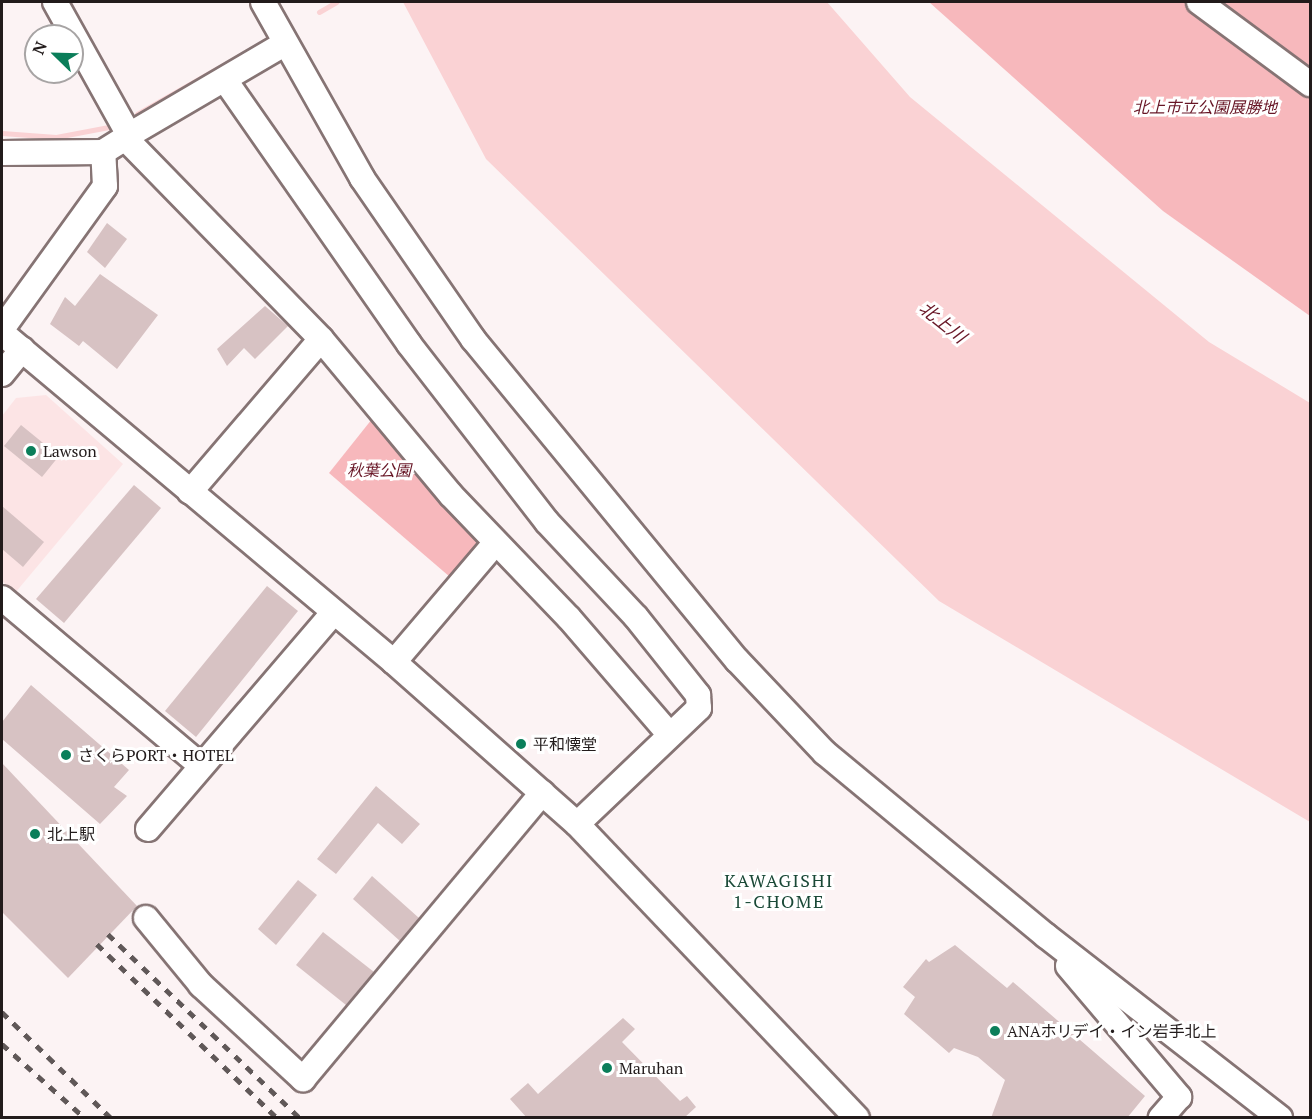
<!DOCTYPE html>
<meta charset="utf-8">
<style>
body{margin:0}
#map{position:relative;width:1312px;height:1119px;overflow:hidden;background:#fcf3f4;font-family:"PT Serif","Noto Sans JP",serif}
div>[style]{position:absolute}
.built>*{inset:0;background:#fce4e5}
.green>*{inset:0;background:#f7b8bc}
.water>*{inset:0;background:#fad2d4}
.stream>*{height:5px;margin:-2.5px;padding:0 2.5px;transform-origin:2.5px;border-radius:2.5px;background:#fad2d4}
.building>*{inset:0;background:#d7c2c3}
.roads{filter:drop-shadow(2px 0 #867474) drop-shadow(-2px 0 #867474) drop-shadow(0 2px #867474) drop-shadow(0 -2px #867474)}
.minor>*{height:24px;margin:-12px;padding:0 12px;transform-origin:12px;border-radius:12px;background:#fff}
.rail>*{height:4.5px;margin-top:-2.25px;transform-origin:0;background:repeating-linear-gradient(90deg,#605858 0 8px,transparent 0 16px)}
.dots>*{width:16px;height:16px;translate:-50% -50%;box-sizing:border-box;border:3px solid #fff;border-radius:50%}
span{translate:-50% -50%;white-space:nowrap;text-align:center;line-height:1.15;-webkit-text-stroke:6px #fff;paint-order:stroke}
.park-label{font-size:16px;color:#671525;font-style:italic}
.poi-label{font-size:16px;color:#221b1b}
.left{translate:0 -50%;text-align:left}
.water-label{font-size:18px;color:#681626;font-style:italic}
.neighbourhood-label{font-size:18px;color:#1a4937;letter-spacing:1.5px}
.frame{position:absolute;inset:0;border:3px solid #221b1b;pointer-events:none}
.north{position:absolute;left:24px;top:24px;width:60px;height:60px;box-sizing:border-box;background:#fff;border:2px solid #a7a4a4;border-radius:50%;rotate:293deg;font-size:16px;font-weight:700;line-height:24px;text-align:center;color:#221b1b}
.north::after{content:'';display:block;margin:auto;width:21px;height:27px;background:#0b7e5a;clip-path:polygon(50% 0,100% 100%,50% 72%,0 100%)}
</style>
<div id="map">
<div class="built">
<i style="clip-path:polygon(46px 395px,123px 464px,15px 593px,2px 581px,2px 416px,16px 398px)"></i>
</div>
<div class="green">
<i style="clip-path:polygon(929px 2px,1310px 2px,1310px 316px,1163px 211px)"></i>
<i style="clip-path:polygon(376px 414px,481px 540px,450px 577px,329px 473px)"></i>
</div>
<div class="water">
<i style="clip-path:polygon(403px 2px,827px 2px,910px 97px,1209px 342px,1310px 403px,1310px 822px,939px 601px,486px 159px)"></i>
</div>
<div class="stream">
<i style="left:319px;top:12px;width:20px;rotate:-30deg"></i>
<i style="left:137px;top:114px;width:144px;rotate:-29.6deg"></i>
<i style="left:2px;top:133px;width:54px;rotate:4.2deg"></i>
<i style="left:56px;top:137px;width:59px;rotate:-10.7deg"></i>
</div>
<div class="building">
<i style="clip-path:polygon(107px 223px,127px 239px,105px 268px,87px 252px)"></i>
<i style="clip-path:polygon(100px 274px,158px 315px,117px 369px,83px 341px,79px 346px,50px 324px,65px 297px,75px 306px)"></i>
<i style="clip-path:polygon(265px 306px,288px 326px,255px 359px,244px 348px,227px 366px,217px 349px)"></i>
<i style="clip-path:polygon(21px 425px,59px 456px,42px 477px,4px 446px)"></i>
<i style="clip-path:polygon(134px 485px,161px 508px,64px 623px,36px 599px)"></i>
<i style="clip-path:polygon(2px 506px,44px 542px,23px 567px,2px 549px)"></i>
<i style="clip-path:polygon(267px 586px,298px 611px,196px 737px,165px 711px)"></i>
<i style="clip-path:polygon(31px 685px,129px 770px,114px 787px,127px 796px,100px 824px,2px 739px,2px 722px)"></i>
<i style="clip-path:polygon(2px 763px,137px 906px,68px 978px,2px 912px)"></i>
<i style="clip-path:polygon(376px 786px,420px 824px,402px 844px,378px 823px,336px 874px,317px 859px)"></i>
<i style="clip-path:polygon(372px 876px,419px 918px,400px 941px,353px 899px)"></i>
<i style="clip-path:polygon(298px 880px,317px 895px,276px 945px,258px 929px)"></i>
<i style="clip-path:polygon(323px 932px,374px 972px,346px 1005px,296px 965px)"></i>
<i style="clip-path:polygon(955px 945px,1007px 988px,1013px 982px,1145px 1096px,1127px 1118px,991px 1118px,1005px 1080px,978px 1057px,954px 1048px,949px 1053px,904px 1014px,915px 997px,903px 987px,926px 959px,929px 962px)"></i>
<i style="clip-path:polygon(623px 1018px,635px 1029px,622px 1042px,680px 1101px,687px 1096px,696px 1107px,684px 1118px,527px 1118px,510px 1099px,528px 1083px,538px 1094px)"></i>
</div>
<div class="roads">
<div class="minor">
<i style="left:55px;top:2px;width:152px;rotate:60.9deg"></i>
<i style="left:129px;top:135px;width:180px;rotate:-30.4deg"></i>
<i style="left:263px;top:2px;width:202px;rotate:60.6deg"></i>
<i style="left:362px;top:178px;width:196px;rotate:55.4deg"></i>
<i style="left:473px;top:339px;width:416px;rotate:50.6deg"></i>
<i style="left:737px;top:660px;width:128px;rotate:46.6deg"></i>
<i style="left:825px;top:753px;width:286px;rotate:39.6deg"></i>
<i style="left:1045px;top:935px;width:298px;rotate:37.9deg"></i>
<i style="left:1199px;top:2px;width:138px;rotate:36.5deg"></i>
<i style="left:225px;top:80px;width:322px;rotate:55.1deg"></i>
<i style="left:409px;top:344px;width:225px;rotate:52.2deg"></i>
<i style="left:547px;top:522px;width:130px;rotate:46.9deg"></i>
<i style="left:636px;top:617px;width:100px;rotate:51.5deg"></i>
<i style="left:698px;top:695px;width:13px;rotate:86deg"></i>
<i style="left:699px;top:708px;width:168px;rotate:136.4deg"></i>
<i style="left:2px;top:153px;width:101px;rotate:-0.6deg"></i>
<i style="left:103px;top:152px;width:26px;rotate:-32deg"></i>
<i style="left:125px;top:138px;width:281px;rotate:45.7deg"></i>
<i style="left:321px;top:339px;width:203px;rotate:50.2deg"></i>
<i style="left:451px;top:495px;width:170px;rotate:46.2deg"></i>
<i style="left:569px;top:618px;width:153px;rotate:49.2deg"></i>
<i style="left:2px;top:329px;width:176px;rotate:-54.2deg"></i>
<i style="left:105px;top:186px;width:34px;rotate:-93deg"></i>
<i style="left:2px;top:333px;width:512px;rotate:40.01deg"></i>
<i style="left:394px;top:662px;width:244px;rotate:41.5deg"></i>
<i style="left:577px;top:824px;width:406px;rotate:46.4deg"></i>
<i style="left:2px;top:374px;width:32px;rotate:-51deg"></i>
<i style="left:190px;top:492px;width:201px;rotate:-49.4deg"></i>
<i style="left:2px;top:598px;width:259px;rotate:40.1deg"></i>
<i style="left:394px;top:662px;width:157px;rotate:-49.6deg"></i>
<i style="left:148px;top:829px;width:284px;rotate:-49.4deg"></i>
<i style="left:146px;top:918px;width:87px;rotate:50.6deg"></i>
<i style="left:201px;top:985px;width:139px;rotate:42.7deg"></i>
<i style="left:303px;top:1079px;width:373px;rotate:-50.1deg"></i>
<i style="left:1068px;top:966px;width:172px;rotate:49.7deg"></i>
<i style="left:1179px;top:1097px;width:28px;rotate:131deg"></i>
</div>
</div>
<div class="rail">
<i style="left:108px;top:934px;width:266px;rotate:43.8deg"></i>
<i style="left:97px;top:944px;width:250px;rotate:44deg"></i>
<i style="left:2px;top:1012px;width:152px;rotate:44.2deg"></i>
<i style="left:2px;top:1044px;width:111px;rotate:41.7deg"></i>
</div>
<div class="dots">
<i style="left:31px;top:451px;background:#0b7e5a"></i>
<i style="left:521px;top:744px;background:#0b7e5a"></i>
<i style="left:66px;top:755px;background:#0b7e5a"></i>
<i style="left:35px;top:834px;background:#0b7e5a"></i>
<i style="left:995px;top:1031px;background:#0b7e5a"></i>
<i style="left:607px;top:1068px;background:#0b7e5a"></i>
</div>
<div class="park-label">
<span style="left:1205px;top:107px">北上市立公園展勝地</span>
<span style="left:379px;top:470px">秋葉公園</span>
</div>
<div class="poi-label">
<span class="left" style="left:43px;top:451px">Lawson</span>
<span class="left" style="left:533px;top:744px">平和懐堂</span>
<span class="left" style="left:78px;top:755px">さくらPORT・HOTEL</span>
<span class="left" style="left:47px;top:834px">北上駅</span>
<span class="left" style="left:1007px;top:1031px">ANAホリデイ・イン岩手北上</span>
<span class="left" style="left:619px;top:1068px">Maruhan</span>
</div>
<div class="water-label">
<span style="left:943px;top:322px;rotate:39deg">北上川</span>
</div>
<div class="neighbourhood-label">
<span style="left:779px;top:891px">KAWAGISHI<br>1-CHOME</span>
</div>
<div class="frame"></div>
<div class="north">N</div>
</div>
